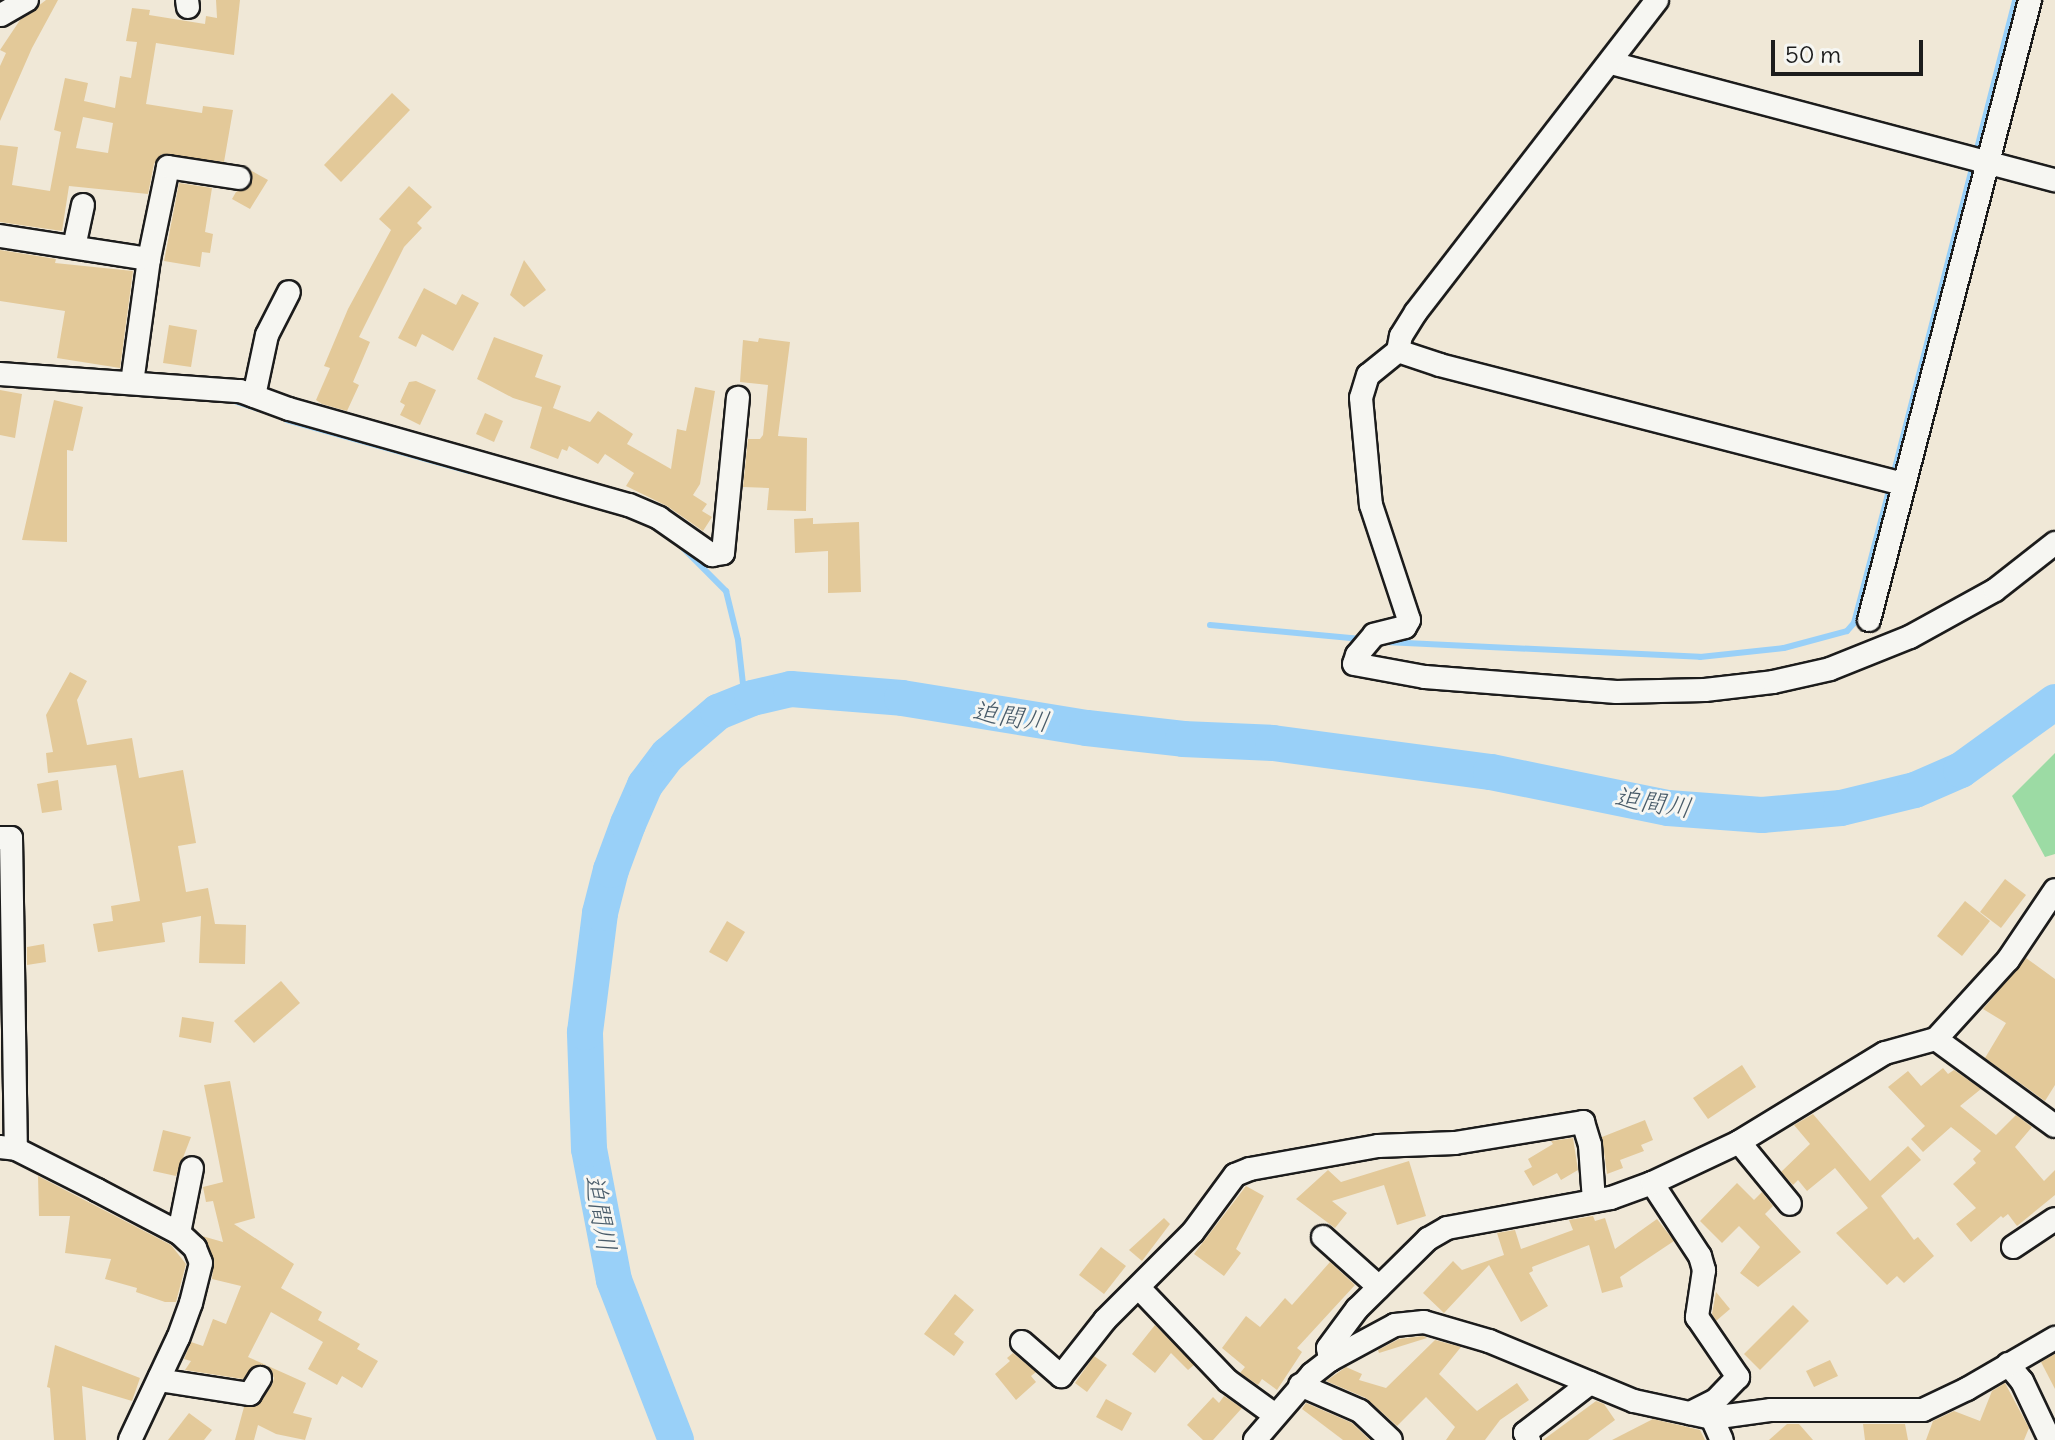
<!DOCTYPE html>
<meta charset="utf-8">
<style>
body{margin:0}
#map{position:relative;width:2055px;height:1440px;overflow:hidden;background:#f0e8d7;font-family:Delius,"Klee One",sans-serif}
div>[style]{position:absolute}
.green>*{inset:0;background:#9cdba4}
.stream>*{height:6px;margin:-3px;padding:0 3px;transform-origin:3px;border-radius:3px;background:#99d0f8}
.river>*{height:36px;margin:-18px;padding:0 18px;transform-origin:18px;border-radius:18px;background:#99d0f8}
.building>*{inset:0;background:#e3c999}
.roads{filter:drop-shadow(2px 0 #1c1c1c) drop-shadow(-2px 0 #1c1c1c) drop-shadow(0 2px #1c1c1c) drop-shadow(0 -2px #1c1c1c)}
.minor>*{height:22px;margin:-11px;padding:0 11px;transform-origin:11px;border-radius:11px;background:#f6f6f2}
span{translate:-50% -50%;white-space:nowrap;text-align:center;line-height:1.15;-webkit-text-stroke:6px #f6f6f2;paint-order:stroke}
.water-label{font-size:26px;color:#485b69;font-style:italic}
.scale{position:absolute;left:1771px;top:40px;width:152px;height:36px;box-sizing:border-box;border:4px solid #1c1c1c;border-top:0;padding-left:10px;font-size:24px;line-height:28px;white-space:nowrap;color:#1c1c1c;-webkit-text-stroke:6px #f6f6f2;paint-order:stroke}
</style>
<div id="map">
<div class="green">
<i style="clip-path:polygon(2055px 753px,2055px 854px,2045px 857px,2012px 796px)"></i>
</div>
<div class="stream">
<i style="left:231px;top:400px;width:28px;rotate:18deg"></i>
<i style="left:287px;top:420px;width:189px;rotate:15.7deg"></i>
<i style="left:1893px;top:476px;width:491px;rotate:-75.6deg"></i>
<i style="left:681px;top:546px;width:64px;rotate:45deg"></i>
<i style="left:726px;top:591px;width:50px;rotate:76.2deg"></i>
<i style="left:738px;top:640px;width:61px;rotate:83.5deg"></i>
<i style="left:1210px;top:625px;width:152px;rotate:5.3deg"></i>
<i style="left:1385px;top:642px;width:315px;rotate:2.7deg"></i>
<i style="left:1700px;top:657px;width:84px;rotate:-6.1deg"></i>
<i style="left:1784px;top:648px;width:65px;rotate:-15.1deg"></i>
<i style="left:1847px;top:631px;width:11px;rotate:-49deg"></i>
<i style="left:1854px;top:623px;width:141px;rotate:-75.2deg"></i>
</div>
<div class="river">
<i style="left:676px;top:1440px;width:172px;rotate:-111.2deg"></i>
<i style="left:614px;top:1280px;width:133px;rotate:-100.8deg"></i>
<i style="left:589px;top:1149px;width:117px;rotate:-92deg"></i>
<i style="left:585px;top:1032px;width:120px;rotate:-82.8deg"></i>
<i style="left:600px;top:913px;width:44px;rotate:-75.7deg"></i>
<i style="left:611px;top:870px;width:49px;rotate:-69.7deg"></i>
<i style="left:628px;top:824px;width:43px;rotate:-66.4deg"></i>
<i style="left:645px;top:785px;width:38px;rotate:-53deg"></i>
<i style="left:668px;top:755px;width:66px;rotate:-40.7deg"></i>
<i style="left:718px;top:712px;width:37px;rotate:-22deg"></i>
<i style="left:752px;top:698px;width:40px;rotate:-13deg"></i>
<i style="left:791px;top:689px;width:111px;rotate:4.6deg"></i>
<i style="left:902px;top:698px;width:187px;rotate:9.2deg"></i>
<i style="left:1087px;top:728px;width:97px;rotate:6.5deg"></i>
<i style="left:1183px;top:739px;width:90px;rotate:2.5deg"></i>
<i style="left:1273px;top:743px;width:220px;rotate:7.6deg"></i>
<i style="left:1491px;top:772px;width:181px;rotate:11.5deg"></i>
<i style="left:1668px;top:808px;width:94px;rotate:4.3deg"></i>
<i style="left:1762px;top:815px;width:79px;rotate:-5.1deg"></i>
<i style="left:1841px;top:808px;width:76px;rotate:-13.7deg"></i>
<i style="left:1915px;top:790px;width:50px;rotate:-23.5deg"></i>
<i style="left:1961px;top:770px;width:116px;rotate:-35.9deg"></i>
</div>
<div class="building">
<i style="clip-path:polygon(46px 0,58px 0,32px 48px,0 121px,0 66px,6px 53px,0 50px,20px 20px)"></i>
<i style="clip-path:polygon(evenodd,216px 0,240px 0,234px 55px,156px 43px,146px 104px,202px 113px,203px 106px,233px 110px,224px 162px,162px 154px,154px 164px,148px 194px,69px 186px,62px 231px,0 222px,0 145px,18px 147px,12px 185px,50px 191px,61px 132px,54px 130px,65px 78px,88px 83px,84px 101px,115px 108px,120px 76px,131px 78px,137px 42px,126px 41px,132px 8px,150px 10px,149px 15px,205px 24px,206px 16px,217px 18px,216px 0,83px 117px,113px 123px,108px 153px,76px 148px,83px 117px)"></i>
<i style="clip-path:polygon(392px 93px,410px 110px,341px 182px,324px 165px)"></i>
<i style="clip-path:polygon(250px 170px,268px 180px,250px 209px,232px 199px,236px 192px,250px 186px)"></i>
<i style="clip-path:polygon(179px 183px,212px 188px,205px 232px,213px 234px,210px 253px,202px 252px,200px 267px,164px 261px)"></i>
<i style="clip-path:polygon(409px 186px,432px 207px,417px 223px,422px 228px,404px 247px,359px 337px,370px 342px,353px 382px,359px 385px,347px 411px,322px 404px,316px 400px,330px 368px,324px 366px,348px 309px,391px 230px,379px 219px)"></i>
<i style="clip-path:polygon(0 250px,56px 259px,55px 263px,133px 271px,120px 368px,57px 358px,65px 311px,0 301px)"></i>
<i style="clip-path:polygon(524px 260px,546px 290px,524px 307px,510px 295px)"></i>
<i style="clip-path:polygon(424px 288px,456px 305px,462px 294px,479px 303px,453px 351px,422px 334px,416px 347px,398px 338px)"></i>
<i style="clip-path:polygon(169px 325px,197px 330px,191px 367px,163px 363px)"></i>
<i style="clip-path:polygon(494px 337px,543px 355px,535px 377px,561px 386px,553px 408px,590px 422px,598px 411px,633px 434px,627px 444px,671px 469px,677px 429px,686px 431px,695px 387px,715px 391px,700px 484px,693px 495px,707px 504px,702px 511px,712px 517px,703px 531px,667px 506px,626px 486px,634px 473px,605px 454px,598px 464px,569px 446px,567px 451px,562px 449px,558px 459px,530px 448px,542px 407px,513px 398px,477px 379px)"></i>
<i style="clip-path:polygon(759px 338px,790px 342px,778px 436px,807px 438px,806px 511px,767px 510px,769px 488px,743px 487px,748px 439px,760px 439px,763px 435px,768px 385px,740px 382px,743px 340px,758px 342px)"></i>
<i style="clip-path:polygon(416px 381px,436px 390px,420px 425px,400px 415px,405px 405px,400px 402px,409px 382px)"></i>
<i style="clip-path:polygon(0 390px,22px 394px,15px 438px,0 435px)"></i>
<i style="clip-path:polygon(54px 400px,83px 407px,73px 451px,67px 450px,67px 542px,22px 540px)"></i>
<i style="clip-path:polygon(485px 413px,503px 421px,494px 442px,476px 434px)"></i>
<i style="clip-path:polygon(813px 518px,813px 524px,859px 522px,861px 592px,828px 593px,828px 551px,795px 553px,794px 519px)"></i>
<i style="clip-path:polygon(70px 672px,87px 681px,77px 700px,87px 745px,132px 738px,139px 778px,183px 770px,196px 843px,178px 846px,186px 892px,208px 888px,215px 924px,246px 925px,245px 964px,199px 963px,201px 916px,162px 923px,165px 942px,98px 952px,93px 924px,113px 921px,111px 906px,140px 901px,116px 765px,48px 773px,46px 753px,53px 752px,46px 715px)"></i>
<i style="clip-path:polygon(58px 780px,62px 810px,42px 813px,37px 784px)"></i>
<i style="clip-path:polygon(2005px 879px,2026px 895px,2001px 928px,1980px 912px)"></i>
<i style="clip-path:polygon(1965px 901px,1990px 921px,1962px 956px,1937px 936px)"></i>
<i style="clip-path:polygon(727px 921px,745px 932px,727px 962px,709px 952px)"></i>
<i style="clip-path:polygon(44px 944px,46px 962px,27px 965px,27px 947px)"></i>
<i style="clip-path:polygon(2026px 958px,2055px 979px,2055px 1085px,2045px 1101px,1985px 1058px,2006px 1023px,1983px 1009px)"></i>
<i style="clip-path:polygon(281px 981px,300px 1003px,254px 1043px,234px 1021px)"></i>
<i style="clip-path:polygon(182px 1017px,214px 1022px,211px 1043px,179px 1037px)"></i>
<i style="clip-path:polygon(1742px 1065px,1756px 1087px,1708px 1119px,1693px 1098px)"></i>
<i style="clip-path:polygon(1943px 1068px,1948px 1074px,1954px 1070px,1981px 1089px,1960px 1106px,1996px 1135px,2016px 1115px,2032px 1127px,2015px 1147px,2044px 1181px,2055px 1170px,2055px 1195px,2017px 1226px,2008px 1214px,2003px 1218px,2001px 1216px,1971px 1242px,1956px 1224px,1976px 1208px,1953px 1184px,1976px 1163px,1973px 1159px,1981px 1151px,1951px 1127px,1923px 1152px,1911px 1139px,1925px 1126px,1888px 1087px,1908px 1071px,1921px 1086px)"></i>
<i style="clip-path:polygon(230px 1081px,255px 1218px,234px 1224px,294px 1264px,281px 1288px,322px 1312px,318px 1320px,360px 1344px,357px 1349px,378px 1361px,362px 1388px,342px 1376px,337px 1385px,308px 1369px,323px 1342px,271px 1312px,248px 1357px,266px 1365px,253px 1366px,243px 1379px,185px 1370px,191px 1361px,184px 1359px,191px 1342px,203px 1346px,213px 1319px,226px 1324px,241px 1286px,212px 1279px,214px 1259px,202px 1236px,223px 1242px,213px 1201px,206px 1202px,203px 1187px,223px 1182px,204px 1085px)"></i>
<i style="clip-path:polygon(1813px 1114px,1870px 1181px,1908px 1146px,1921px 1160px,1881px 1196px,1914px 1240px,1918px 1237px,1934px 1256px,1904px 1283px,1897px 1276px,1887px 1285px,1836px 1233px,1868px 1208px,1835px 1168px,1807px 1191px,1798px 1180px,1793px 1185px,1781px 1172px,1810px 1144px,1794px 1125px)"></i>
<i style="clip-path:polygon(1645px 1120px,1653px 1140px,1641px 1145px,1644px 1151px,1620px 1160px,1623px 1168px,1607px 1174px,1602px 1137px)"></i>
<i style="clip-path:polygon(163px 1130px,191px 1137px,176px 1176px,153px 1171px)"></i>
<i style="clip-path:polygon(1573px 1138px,1578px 1170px,1561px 1180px,1557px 1173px,1533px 1186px,1524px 1171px,1532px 1167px,1528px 1159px,1553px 1144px,1551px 1141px)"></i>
<i style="clip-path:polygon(1409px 1161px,1426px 1216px,1397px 1225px,1384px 1185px,1332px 1201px,1347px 1213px,1335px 1228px,1296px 1199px,1328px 1170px,1341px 1182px)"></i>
<i style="clip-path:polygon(38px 1176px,171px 1245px,186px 1264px,176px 1302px,165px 1302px,136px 1292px,137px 1288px,105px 1279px,111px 1259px,65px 1253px,70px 1216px,39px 1216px)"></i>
<i style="clip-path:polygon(1737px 1183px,1754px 1200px,1762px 1192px,1773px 1206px,1765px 1214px,1801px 1252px,1758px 1287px,1740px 1273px,1760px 1247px,1739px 1226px,1722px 1243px,1700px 1221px)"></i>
<i style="clip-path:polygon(1246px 1186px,1264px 1196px,1236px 1249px,1241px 1253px,1224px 1276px,1194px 1254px)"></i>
<i style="clip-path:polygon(1593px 1216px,1595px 1221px,1605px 1218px,1615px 1249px,1657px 1219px,1674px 1241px,1620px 1277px,1623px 1287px,1602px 1293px,1589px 1245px,1532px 1267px,1533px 1271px,1529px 1273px,1548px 1306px,1521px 1322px,1489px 1265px,1444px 1313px,1423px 1293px,1453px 1261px,1462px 1270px,1504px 1255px,1497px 1233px,1515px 1230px,1521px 1249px,1573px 1230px,1569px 1220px)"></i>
<i style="clip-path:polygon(1164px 1218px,1170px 1224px,1142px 1261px,1129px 1250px)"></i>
<i style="clip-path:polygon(1101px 1247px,1126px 1266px,1104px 1294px,1079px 1275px)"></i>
<i style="clip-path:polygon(1330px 1262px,1355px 1285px,1297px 1348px,1302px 1352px,1277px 1390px,1262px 1379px,1258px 1385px,1240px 1373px,1245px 1367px,1222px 1348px,1246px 1316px,1260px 1327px,1285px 1298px,1292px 1305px)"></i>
<i style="clip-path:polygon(1716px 1292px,1730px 1309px,1716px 1321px,1712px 1314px)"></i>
<i style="clip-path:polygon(955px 1294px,974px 1310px,954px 1334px,964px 1342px,954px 1356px,924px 1334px)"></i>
<i style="clip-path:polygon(1793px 1305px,1809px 1321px,1760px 1370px,1744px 1354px)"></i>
<i style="clip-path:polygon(1155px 1325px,1194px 1365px,1188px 1370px,1171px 1353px,1155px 1373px,1132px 1354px)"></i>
<i style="clip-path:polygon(1423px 1336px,1427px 1338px,1379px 1353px,1378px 1350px,1399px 1339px)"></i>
<i style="clip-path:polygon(1435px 1340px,1461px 1347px,1439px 1374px,1477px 1411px,1517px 1383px,1529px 1400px,1500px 1420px,1485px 1440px,1446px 1440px,1455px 1427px,1426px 1397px,1397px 1426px,1366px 1398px,1326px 1381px,1346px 1367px,1362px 1374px,1359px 1380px,1386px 1388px)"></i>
<i style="clip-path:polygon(55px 1345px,140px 1378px,132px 1401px,82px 1386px,86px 1440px,54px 1440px,50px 1388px,47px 1387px)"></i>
<i style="clip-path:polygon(1013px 1353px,1036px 1372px,1031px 1376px,1036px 1382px,1016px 1400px,995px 1374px,1010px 1361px,1007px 1358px)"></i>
<i style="clip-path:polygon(2055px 1354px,2055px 1389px,2041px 1362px)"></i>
<i style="clip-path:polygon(1094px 1356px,1107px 1365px,1087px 1392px,1075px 1383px)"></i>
<i style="clip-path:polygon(1830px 1360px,1838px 1376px,1814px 1387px,1806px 1371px)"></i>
<i style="clip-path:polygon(268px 1366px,306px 1383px,293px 1413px,312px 1418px,305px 1440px,276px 1434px,258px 1425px,254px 1440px,235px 1440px,244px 1407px,257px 1406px,272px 1385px,274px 1378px)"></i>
<i style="clip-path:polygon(2005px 1383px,2029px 1428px,2024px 1440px,1926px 1440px,1933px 1421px,1954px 1411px,1980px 1421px,1992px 1391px)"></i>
<i style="clip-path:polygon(1224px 1396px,1242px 1408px,1213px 1440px,1203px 1440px,1187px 1425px,1213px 1397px,1219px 1403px)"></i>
<i style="clip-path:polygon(1106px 1399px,1132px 1413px,1122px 1431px,1096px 1417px)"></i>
<i style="clip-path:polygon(1596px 1401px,1604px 1404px,1615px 1420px,1588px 1440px,1543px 1440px)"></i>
<i style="clip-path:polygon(1306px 1403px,1352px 1423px,1370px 1440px,1343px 1440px,1302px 1409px)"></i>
<i style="clip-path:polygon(189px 1413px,212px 1430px,204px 1440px,168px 1440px)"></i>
<i style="clip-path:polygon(1653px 1419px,1700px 1430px,1705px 1440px,1612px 1440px)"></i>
<i style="clip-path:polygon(1787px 1424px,1799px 1424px,1813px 1440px,1769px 1440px)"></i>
<i style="clip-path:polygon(1863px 1424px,1905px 1424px,1908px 1440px,1865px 1440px)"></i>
</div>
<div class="roads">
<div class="minor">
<i style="left:187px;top:0;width:7px;rotate:82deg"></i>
<i style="left:1px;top:15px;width:30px;rotate:-30deg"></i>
<i style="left:1611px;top:63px;width:459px;rotate:14.8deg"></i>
<i style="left:0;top:236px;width:151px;rotate:8.8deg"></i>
<i style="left:74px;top:247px;width:43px;rotate:-77.9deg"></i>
<i style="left:1398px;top:351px;width:15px;rotate:-79deg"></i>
<i style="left:1401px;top:336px;width:28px;rotate:-58deg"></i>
<i style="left:1416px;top:312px;width:394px;rotate:-52.3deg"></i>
<i style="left:0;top:374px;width:241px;rotate:4.1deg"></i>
<i style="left:240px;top:391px;width:52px;rotate:20.2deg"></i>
<i style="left:289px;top:409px;width:353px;rotate:15.8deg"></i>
<i style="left:629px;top:505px;width:33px;rotate:23deg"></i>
<i style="left:659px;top:518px;width:65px;rotate:34.9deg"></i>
<i style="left:712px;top:555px;width:11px;rotate:-10deg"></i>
<i style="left:723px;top:553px;width:156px;rotate:-84.5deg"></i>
<i style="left:132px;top:383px;width:125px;rotate:-82.2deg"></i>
<i style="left:149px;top:259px;width:94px;rotate:-78.3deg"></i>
<i style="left:168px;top:167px;width:72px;rotate:8.8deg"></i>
<i style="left:254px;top:396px;width:62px;rotate:-78deg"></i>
<i style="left:267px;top:335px;width:48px;rotate:-62.9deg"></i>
<i style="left:1903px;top:484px;width:478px;rotate:-165.6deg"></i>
<i style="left:1440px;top:365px;width:44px;rotate:-161.6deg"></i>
<i style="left:1398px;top:351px;width:38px;rotate:141deg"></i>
<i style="left:1368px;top:375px;width:24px;rotate:107deg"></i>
<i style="left:1361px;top:398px;width:107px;rotate:84.7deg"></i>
<i style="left:1371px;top:505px;width:121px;rotate:71.7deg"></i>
<i style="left:1409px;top:620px;width:8px;rotate:120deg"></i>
<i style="left:1405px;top:627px;width:32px;rotate:166deg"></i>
<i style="left:1374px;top:635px;width:26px;rotate:130deg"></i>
<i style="left:1357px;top:655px;width:9px;rotate:108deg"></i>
<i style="left:1354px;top:664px;width:72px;rotate:10.4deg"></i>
<i style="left:1425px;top:677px;width:192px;rotate:4.5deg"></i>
<i style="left:1616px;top:692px;width:89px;rotate:-1.3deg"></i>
<i style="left:1705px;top:690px;width:68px;rotate:-6.7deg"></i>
<i style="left:1773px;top:682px;width:58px;rotate:-12.8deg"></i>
<i style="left:1830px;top:669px;width:86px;rotate:-21.8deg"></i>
<i style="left:1910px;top:637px;width:97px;rotate:-28.9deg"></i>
<i style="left:1995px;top:590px;width:76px;rotate:-38.1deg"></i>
<i style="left:1869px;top:620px;width:641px;rotate:-75.44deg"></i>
<i style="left:0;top:838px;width:11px"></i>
<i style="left:11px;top:838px;width:311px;rotate:89.1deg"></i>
<i style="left:1936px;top:1039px;width:147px;rotate:36.2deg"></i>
<i style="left:1739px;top:1142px;width:80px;rotate:50.6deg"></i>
<i style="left:0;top:1147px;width:16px;rotate:7deg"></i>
<i style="left:16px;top:1149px;width:91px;rotate:26.8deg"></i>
<i style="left:97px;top:1190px;width:93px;rotate:27.7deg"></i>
<i style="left:179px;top:1233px;width:22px;rotate:43deg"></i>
<i style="left:195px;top:1248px;width:16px;rotate:68deg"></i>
<i style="left:201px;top:1263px;width:41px;rotate:104deg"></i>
<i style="left:191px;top:1303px;width:37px;rotate:110deg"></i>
<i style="left:178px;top:1338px;width:113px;rotate:115.2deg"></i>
<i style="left:1652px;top:1183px;width:87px;rotate:56.7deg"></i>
<i style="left:1700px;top:1256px;width:15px;rotate:74deg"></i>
<i style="left:1704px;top:1270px;width:48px;rotate:98.5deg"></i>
<i style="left:1697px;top:1317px;width:73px;rotate:55.7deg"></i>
<i style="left:1738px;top:1377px;width:32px;rotate:134deg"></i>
<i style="left:1716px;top:1400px;width:29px;rotate:153deg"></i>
<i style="left:179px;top:1233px;width:66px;rotate:-78.7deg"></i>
<i style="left:1323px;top:1237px;width:75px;rotate:41.8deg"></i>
<i style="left:2013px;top:1247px;width:50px;rotate:-33.7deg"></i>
<i style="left:1140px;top:1289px;width:127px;rotate:46.3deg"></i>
<i style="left:1228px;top:1381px;width:58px;rotate:35.9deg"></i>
<i style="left:1022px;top:1342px;width:52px;rotate:41.1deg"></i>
<i style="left:1061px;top:1376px;width:71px;rotate:-51.8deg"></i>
<i style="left:1105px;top:1320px;width:124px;rotate:-45deg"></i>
<i style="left:1193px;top:1232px;width:71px;rotate:-53.6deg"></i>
<i style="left:1235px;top:1175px;width:16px;rotate:-22deg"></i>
<i style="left:1250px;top:1169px;width:130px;rotate:-10.2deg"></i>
<i style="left:1378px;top:1146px;width:77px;rotate:-2.2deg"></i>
<i style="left:1455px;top:1143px;width:130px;rotate:-9.3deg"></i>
<i style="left:1583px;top:1122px;width:24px;rotate:73deg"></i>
<i style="left:1590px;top:1145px;width:56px;rotate:85.9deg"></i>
<i style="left:1330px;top:1360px;width:12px;rotate:-99deg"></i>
<i style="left:1328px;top:1348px;width:49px;rotate:-53.4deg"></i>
<i style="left:1357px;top:1309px;width:100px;rotate:-44.6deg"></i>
<i style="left:1428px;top:1239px;width:22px;rotate:-30deg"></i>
<i style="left:1447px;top:1228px;width:167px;rotate:-10.4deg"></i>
<i style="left:1611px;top:1198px;width:44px;rotate:-20.1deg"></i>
<i style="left:1652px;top:1183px;width:96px;rotate:-25.2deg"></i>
<i style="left:1739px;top:1142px;width:171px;rotate:-31.4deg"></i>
<i style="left:1885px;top:1053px;width:53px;rotate:-15.4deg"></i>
<i style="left:1936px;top:1039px;width:107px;rotate:-47.7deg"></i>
<i style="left:2008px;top:960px;width:84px;rotate:-56.1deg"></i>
<i style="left:2008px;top:1364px;width:22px;rotate:51deg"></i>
<i style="left:2022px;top:1381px;width:65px;rotate:64.6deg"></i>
<i style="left:160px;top:1377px;width:6px;rotate:39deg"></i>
<i style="left:165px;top:1381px;width:86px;rotate:8.7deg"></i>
<i style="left:250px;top:1394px;width:19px;rotate:-58deg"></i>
<i style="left:1300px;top:1385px;width:65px;rotate:23.4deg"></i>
<i style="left:1360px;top:1411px;width:42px;rotate:43.1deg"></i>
<i style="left:1712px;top:1418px;width:24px;rotate:66deg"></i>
<i style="left:1255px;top:1440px;width:87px;rotate:-49.2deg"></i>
<i style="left:1312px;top:1374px;width:23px;rotate:-38deg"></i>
<i style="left:1330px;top:1360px;width:74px;rotate:-28.3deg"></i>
<i style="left:1395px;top:1325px;width:29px;rotate:-6deg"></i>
<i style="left:1424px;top:1322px;width:68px;rotate:16.3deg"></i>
<i style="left:1489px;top:1341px;width:157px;rotate:22.5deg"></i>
<i style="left:1634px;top:1401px;width:80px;rotate:12.3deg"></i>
<i style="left:1712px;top:1418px;width:60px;rotate:-7.7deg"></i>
<i style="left:1771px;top:1410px;width:152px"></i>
<i style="left:1923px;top:1410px;width:49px;rotate:-25.5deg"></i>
<i style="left:1967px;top:1389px;width:102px;rotate:-30.1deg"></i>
<i style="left:1529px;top:1440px;width:8px;rotate:-120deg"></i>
<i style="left:1525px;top:1433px;width:82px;rotate:-37.6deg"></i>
</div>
</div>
<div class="water-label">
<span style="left:1011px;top:716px;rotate:9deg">迫間川</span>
<span style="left:1653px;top:802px;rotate:9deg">迫間川</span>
<span style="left:601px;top:1213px;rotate:80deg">迫間川</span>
</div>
<div class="scale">50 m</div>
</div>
